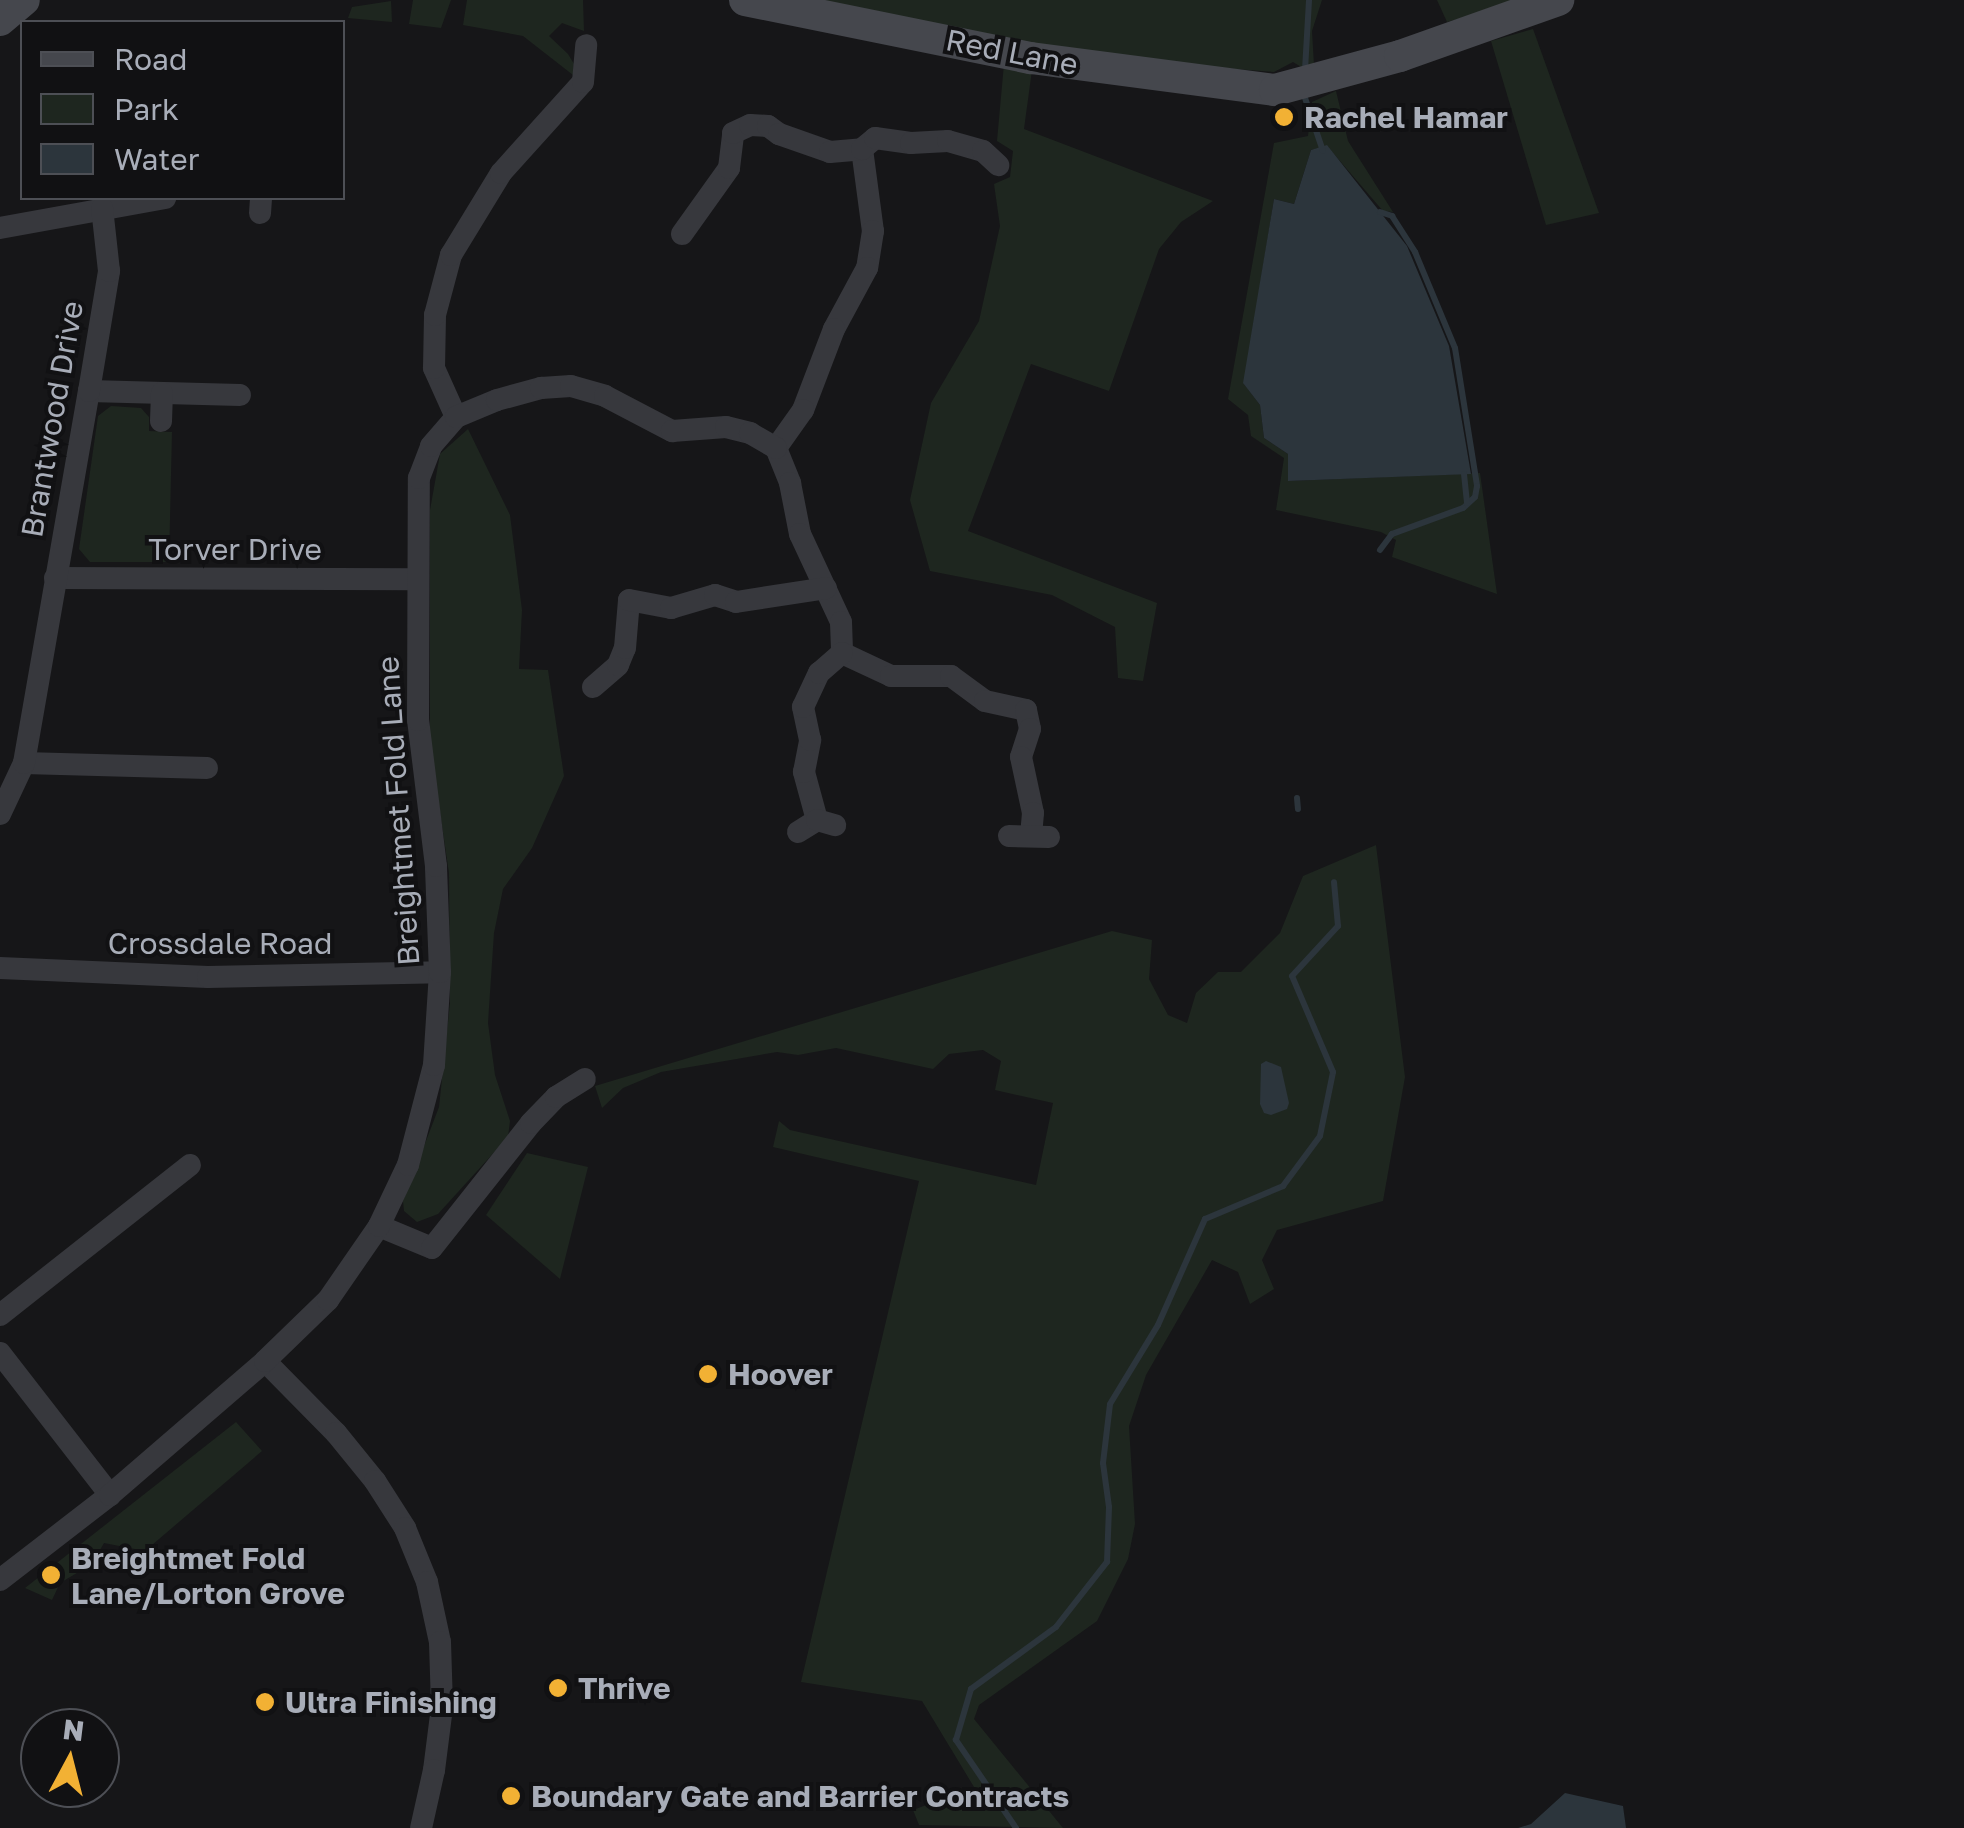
<!DOCTYPE html>
<style>
body{margin:0}
#map{position:relative;width:1964px;height:1828px;overflow:hidden;background:#161618;font-family:"Golos Text",sans-serif}
div>[style]{position:absolute}
.green>*{inset:0;background:#1e261f}
.water>*{inset:0;background:#2c353c}
.stream>*{height:6px;margin:-3px;padding:0 3px;transform-origin:3px;border-radius:3px;background:#2c353c}
.street>*{height:22px;margin:-11px;padding:0 11px;transform-origin:11px;border-radius:11px;background:#37383d}
.secondary>*{height:32px;margin:-16px;padding:0 16px;transform-origin:16px;border-radius:16px;background:#45474d}
.dots>*{width:28px;height:28px;translate:-50% -50%;box-sizing:border-box;border:5px solid #111113;border-radius:50%}
span{translate:-50% -50%;white-space:nowrap;text-align:center;line-height:1.15;-webkit-text-stroke:8px #111113;paint-order:stroke}
.street-label{font-size:30px;color:#a8adb8}
.poi-label{font-size:30px;color:#a8adb8;font-weight:700}
.left{translate:0 -50%;text-align:left}
.legend{position:absolute;left:20px;top:20px;width:325px;height:180px;box-sizing:border-box;background:#111113;border:2px solid #4d4f55;margin:0;padding:12px 18px;list-style:none;font-size:30px;color:#a8adb8}
.legend li{display:flex;align-items:center;gap:20px;height:50px}
.legend b{width:50px;border:2px solid #4d4f55}
.north{position:absolute;left:20px;top:1708px;width:100px;height:100px;box-sizing:border-box;background:#111113;border:2px solid #4d4f55;border-radius:50%;rotate:7deg;font-size:28px;font-weight:700;line-height:40px;text-align:center;color:#a8adb8}
.north::after{content:'';display:block;margin:auto;width:35px;height:45px;background:#f2b134;clip-path:polygon(50% 0,100% 100%,50% 72%,0 100%)}
</style>
<div id="map">
<div class="green">
<i style="clip-path:polygon(413px 0,451px 0,441px 28px,409px 24px)"></i>
<i style="clip-path:polygon(467px 0,583px 0,584px 31px,562px 23px,549px 36px,568px 54px,574px 64px,573px 75px,523px 36px,463px 25px)"></i>
<i style="clip-path:polygon(822px 0,1322px 0,1312px 31px,1314px 65px,1303px 68px,1293px 62px,1274px 72px,1166px 64px,1008px 40px)"></i>
<i style="clip-path:polygon(1437px 0,1528px 0,1447px 22px)"></i>
<i style="clip-path:polygon(391px 1px,392px 22px,348px 18px,352px 7px)"></i>
<i style="clip-path:polygon(1533px 29px,1599px 213px,1546px 225px,1491px 41px)"></i>
<i style="clip-path:polygon(1004px 64px,1032px 70px,1024px 129px,1213px 201px,1181px 222px,1159px 249px,1109px 391px,1031px 364px,968px 531px,1157px 603px,1143px 681px,1118px 678px,1115px 627px,1052px 595px,930px 571px,910px 500px,931px 403px,979px 321px,1000px 226px,994px 184px,1010px 177px,1013px 151px,997px 141px)"></i>
<i style="clip-path:polygon(1336px 91px,1348px 141px,1393px 212px,1383px 211px,1327px 146px,1311px 150px,1294px 204px,1274px 199px,1244px 384px,1260px 405px,1264px 438px,1288px 454px,1289px 481px,1480px 473px,1497px 594px,1392px 557px,1396px 540px,1381px 532px,1276px 510px,1284px 458px,1251px 436px,1248px 415px,1228px 399px,1274px 143px,1308px 136px,1312px 102px)"></i>
<i style="clip-path:polygon(111px 406px,141px 408px,149px 417px,149px 431px,172px 432px,169px 562px,90px 562px,79px 549px,98px 416px)"></i>
<i style="clip-path:polygon(468px 429px,510px 515px,522px 610px,519px 669px,548px 670px,564px 776px,532px 848px,503px 889px,494px 933px,488px 1023px,495px 1075px,510px 1121px,508px 1137px,438px 1214px,417px 1222px,404px 1211px,403px 1201px,439px 1107px,450px 1003px,449px 873px,430px 744px,430px 510px,440px 454px)"></i>
<i style="clip-path:polygon(1376px 845px,1405px 1077px,1383px 1201px,1277px 1230px,1262px 1260px,1274px 1289px,1250px 1304px,1238px 1272px,1212px 1260px,1146px 1375px,1129px 1426px,1135px 1524px,1128px 1559px,1097px 1621px,979px 1705px,974px 1719px,1063px 1828px,919px 1825px,913px 1810px,974px 1787px,922px 1701px,801px 1682px,919px 1181px,773px 1147px,779px 1121px,790px 1130px,1036px 1185px,1053px 1103px,995px 1090px,1001px 1061px,983px 1050px,949px 1054px,933px 1069px,836px 1048px,798px 1055px,777px 1052px,661px 1072px,623px 1088px,602px 1108px,595px 1086px,1112px 931px,1152px 940px,1149px 979px,1168px 1015px,1187px 1023px,1196px 993px,1218px 972px,1241px 972px,1280px 933px,1303px 876px)"></i>
<i style="clip-path:polygon(527px 1153px,588px 1167px,560px 1279px,486px 1215px)"></i>
<i style="clip-path:polygon(236px 1422px,262px 1451px,145px 1551px,104px 1543px,92px 1564px,60px 1583px,52px 1600px,25px 1588px)"></i>
</div>
<div class="water">
<i style="clip-path:polygon(1327px 145px,1407px 246px,1449px 346px,1471px 474px,1288px 481px,1288px 454px,1264px 438px,1260px 405px,1243px 383px,1274px 199px,1294px 204px,1311px 150px)"></i>
<i style="clip-path:polygon(1266px 1061px,1281px 1067px,1289px 1103px,1287px 1109px,1271px 1115px,1264px 1113px,1260px 1104px,1261px 1064px)"></i>
<i style="clip-path:polygon(1565px 1793px,1623px 1806px,1626px 1828px,1518px 1828px,1531px 1824px)"></i>
</div>
<div class="stream">
<i style="left:1305px;top:70px;width:70px;rotate:-86.7deg"></i>
<i style="left:1303px;top:92px;width:62px;rotate:71.3deg"></i>
<i style="left:1380px;top:212px;width:13px;rotate:18deg"></i>
<i style="left:1392px;top:216px;width:43px;rotate:57.4deg"></i>
<i style="left:1415px;top:252px;width:104px;rotate:67.4deg"></i>
<i style="left:1455px;top:348px;width:140px;rotate:80.9deg"></i>
<i style="left:1477px;top:486px;width:11px;rotate:100deg"></i>
<i style="left:1475px;top:497px;width:16px;rotate:137deg"></i>
<i style="left:1463px;top:508px;width:76px;rotate:159.9deg"></i>
<i style="left:1392px;top:534px;width:20px;rotate:127deg"></i>
<i style="left:1464px;top:474px;width:29px;rotate:84deg"></i>
<i style="left:1297px;top:798px;width:11px;rotate:85deg"></i>
<i style="left:1016px;top:1828px;width:107px;rotate:-124.3deg"></i>
<i style="left:956px;top:1740px;width:53px;rotate:-73.6deg"></i>
<i style="left:971px;top:1689px;width:105px;rotate:-36.1deg"></i>
<i style="left:1056px;top:1627px;width:83px;rotate:-51.9deg"></i>
<i style="left:1107px;top:1562px;width:55px;rotate:-87.9deg"></i>
<i style="left:1109px;top:1507px;width:44px;rotate:-97.8deg"></i>
<i style="left:1103px;top:1463px;width:59px;rotate:-83.2deg"></i>
<i style="left:1110px;top:1404px;width:92px;rotate:-58.7deg"></i>
<i style="left:1158px;top:1325px;width:116px;rotate:-66.1deg"></i>
<i style="left:1205px;top:1219px;width:85px;rotate:-22.9deg"></i>
<i style="left:1283px;top:1186px;width:62px;rotate:-53.5deg"></i>
<i style="left:1320px;top:1136px;width:65px;rotate:-78.5deg"></i>
<i style="left:1333px;top:1072px;width:104px;rotate:-113.1deg"></i>
<i style="left:1292px;top:976px;width:68px;rotate:-47.4deg"></i>
<i style="left:1338px;top:926px;width:44px;rotate:-95.2deg"></i>
</div>
<div class="street">
<i style="left:862px;top:149px;width:83px;rotate:82.4deg"></i>
<i style="left:873px;top:231px;width:37px;rotate:99deg"></i>
<i style="left:867px;top:268px;width:69px;rotate:118.4deg"></i>
<i style="left:834px;top:329px;width:87px;rotate:110.9deg"></i>
<i style="left:803px;top:410px;width:47px;rotate:125.4deg"></i>
<i style="left:776px;top:448px;width:38px;rotate:68deg"></i>
<i style="left:790px;top:483px;width:52px;rotate:78.9deg"></i>
<i style="left:800px;top:534px;width:97px;rotate:65deg"></i>
<i style="left:841px;top:622px;width:31px;rotate:88deg"></i>
<i style="left:842px;top:653px;width:54px;rotate:25.1deg"></i>
<i style="left:891px;top:676px;width:60px"></i>
<i style="left:951px;top:676px;width:42px;rotate:36.3deg"></i>
<i style="left:985px;top:701px;width:42px;rotate:12.4deg"></i>
<i style="left:1026px;top:710px;width:19px;rotate:78deg"></i>
<i style="left:1030px;top:729px;width:29px;rotate:108deg"></i>
<i style="left:1021px;top:757px;width:57px;rotate:77.9deg"></i>
<i style="left:1033px;top:813px;width:21px;rotate:95deg"></i>
<i style="left:260px;top:213px;width:15px;rotate:-86deg"></i>
<i style="left:0;top:228px;width:168px;rotate:-10.3deg"></i>
<i style="left:682px;top:234px;width:81px;rotate:-54.5deg"></i>
<i style="left:729px;top:168px;width:35px;rotate:-83deg"></i>
<i style="left:733px;top:133px;width:19px;rotate:-25deg"></i>
<i style="left:750px;top:125px;width:18px;rotate:3deg"></i>
<i style="left:768px;top:126px;width:14px;rotate:36deg"></i>
<i style="left:779px;top:134px;width:54px;rotate:19.4deg"></i>
<i style="left:830px;top:152px;width:32px;rotate:-5deg"></i>
<i style="left:862px;top:149px;width:17px;rotate:-40deg"></i>
<i style="left:875px;top:138px;width:36px;rotate:8deg"></i>
<i style="left:911px;top:143px;width:37px;rotate:-3deg"></i>
<i style="left:948px;top:141px;width:36px;rotate:16deg"></i>
<i style="left:983px;top:151px;width:21px;rotate:43deg"></i>
<i style="left:89px;top:391px;width:151px;rotate:1.5deg"></i>
<i style="left:456px;top:417px;width:54px;rotate:-114.2deg"></i>
<i style="left:434px;top:368px;width:53px;rotate:-88.9deg"></i>
<i style="left:435px;top:315px;width:62px;rotate:-75.1deg"></i>
<i style="left:451px;top:255px;width:96px;rotate:-58.6deg"></i>
<i style="left:501px;top:173px;width:122px;rotate:-48deg"></i>
<i style="left:583px;top:82px;width:37px;rotate:-85deg"></i>
<i style="left:161px;top:421px;width:28px;rotate:-88deg"></i>
<i style="left:55px;top:578px;width:361px;rotate:0.2deg"></i>
<i style="left:593px;top:687px;width:33px;rotate:-41deg"></i>
<i style="left:618px;top:665px;width:18px;rotate:-68deg"></i>
<i style="left:625px;top:648px;width:48px;rotate:-85.2deg"></i>
<i style="left:629px;top:600px;width:43px;rotate:10.8deg"></i>
<i style="left:671px;top:608px;width:46px;rotate:-16.5deg"></i>
<i style="left:715px;top:595px;width:22px;rotate:18deg"></i>
<i style="left:736px;top:602px;width:91px;rotate:-8.8deg"></i>
<i style="left:24px;top:763px;width:183px;rotate:1.6deg"></i>
<i style="left:0;top:814px;width:56px;rotate:-64.8deg"></i>
<i style="left:24px;top:763px;width:378px;rotate:-80.1deg"></i>
<i style="left:89px;top:391px;width:122px;rotate:-80.5deg"></i>
<i style="left:109px;top:271px;width:63px;rotate:-96.3deg"></i>
<i style="left:817px;top:820px;width:50px;rotate:-105.2deg"></i>
<i style="left:804px;top:772px;width:33px;rotate:-79deg"></i>
<i style="left:810px;top:740px;width:34px;rotate:-102deg"></i>
<i style="left:803px;top:707px;width:38px;rotate:-65deg"></i>
<i style="left:819px;top:673px;width:30px;rotate:-41deg"></i>
<i style="left:798px;top:832px;width:22px;rotate:-32deg"></i>
<i style="left:817px;top:820px;width:19px;rotate:16deg"></i>
<i style="left:1009px;top:836px;width:40px;rotate:1.4deg"></i>
<i style="left:0;top:968px;width:208px;rotate:2.5deg"></i>
<i style="left:208px;top:977px;width:232px;rotate:-1.2deg"></i>
<i style="left:379px;top:1226px;width:57px;rotate:22.5deg"></i>
<i style="left:432px;top:1248px;width:159px;rotate:-51.6deg"></i>
<i style="left:531px;top:1123px;width:36px;rotate:-46deg"></i>
<i style="left:556px;top:1097px;width:34px;rotate:-32deg"></i>
<i style="left:0;top:1315px;width:242px;rotate:-38.3deg"></i>
<i style="left:0;top:1353px;width:180px;rotate:52.2deg"></i>
<i style="left:265px;top:1361px;width:101px;rotate:45.4deg"></i>
<i style="left:336px;top:1433px;width:62px;rotate:50.9deg"></i>
<i style="left:375px;top:1481px;width:56px;rotate:57.4deg"></i>
<i style="left:405px;top:1528px;width:58px;rotate:67.8deg"></i>
<i style="left:427px;top:1582px;width:61px;rotate:77.8deg"></i>
<i style="left:440px;top:1642px;width:65px;rotate:88.2deg"></i>
<i style="left:442px;top:1707px;width:64px;rotate:97.2deg"></i>
<i style="left:434px;top:1770px;width:59px;rotate:102.6deg"></i>
<i style="left:0;top:1580px;width:139px;rotate:-37.7deg"></i>
<i style="left:110px;top:1495px;width:205px;rotate:-40.8deg"></i>
<i style="left:265px;top:1361px;width:88px;rotate:-44.1deg"></i>
<i style="left:328px;top:1300px;width:90px;rotate:-55.4deg"></i>
<i style="left:379px;top:1226px;width:68px;rotate:-64.6deg"></i>
<i style="left:408px;top:1165px;width:103px;rotate:-75.4deg"></i>
<i style="left:434px;top:1065px;width:93px;rotate:-86.3deg"></i>
<i style="left:440px;top:972px;width:106px;rotate:-92.2deg"></i>
<i style="left:436px;top:866px;width:147px;rotate:-97deg"></i>
<i style="left:418px;top:720px;width:242px;rotate:-89.8deg"></i>
<i style="left:419px;top:478px;width:34px;rotate:-69deg"></i>
<i style="left:431px;top:446px;width:38px;rotate:-49deg"></i>
<i style="left:456px;top:417px;width:44px;rotate:-22.5deg"></i>
<i style="left:497px;top:400px;width:46px;rotate:-15.3deg"></i>
<i style="left:541px;top:388px;width:30px;rotate:-4deg"></i>
<i style="left:571px;top:386px;width:35px;rotate:16deg"></i>
<i style="left:605px;top:396px;width:76px;rotate:27.6deg"></i>
<i style="left:672px;top:431px;width:54px;rotate:-4.2deg"></i>
<i style="left:726px;top:427px;width:25px;rotate:14deg"></i>
<i style="left:750px;top:433px;width:30px;rotate:30deg"></i>
</div>
<div class="secondary">
<i style="left:745px;top:0;width:292px;rotate:11.5deg"></i>
<i style="left:1031px;top:58px;width:246px;rotate:7.5deg"></i>
<i style="left:1275px;top:90px;width:130px;rotate:-15.2deg"></i>
<i style="left:1400px;top:56px;width:168px;rotate:-19.5deg"></i>
<i style="left:0;top:20px;width:31px;rotate:-40deg"></i>
</div>
<div class="dots">
<i style="left:1284px;top:117px;background:#f2b134"></i>
<i style="left:708px;top:1374px;background:#f2b134"></i>
<i style="left:51px;top:1575px;background:#f2b134"></i>
<i style="left:558px;top:1688px;background:#f2b134"></i>
<i style="left:265px;top:1702px;background:#f2b134"></i>
<i style="left:511px;top:1796px;background:#f2b134"></i>
</div>
<div class="street-label">
<span style="left:1012px;top:52px;rotate:11deg">Red Lane</span>
<span style="left:52px;top:419px;rotate:-80deg">Brantwood Drive</span>
<span style="left:235px;top:549px">Torver Drive</span>
<span style="left:398px;top:811px;rotate:-94deg">Breightmet Fold Lane</span>
<span style="left:220px;top:943px">Crossdale Road</span>
</div>
<div class="poi-label">
<span class="left" style="left:1304px;top:117px">Rachel Hamar</span>
<span class="left" style="left:728px;top:1374px">Hoover</span>
<span class="left" style="left:71px;top:1575px">Breightmet Fold<br>Lane/Lorton Grove</span>
<span class="left" style="left:578px;top:1688px">Thrive</span>
<span class="left" style="left:285px;top:1702px">Ultra Finishing</span>
<span class="left" style="left:531px;top:1796px">Boundary Gate and Barrier Contracts</span>
</div>
<ul class="legend">
<li><b style="height:12px;background:#45474d"></b>Road</li>
<li><b style="height:28px;background:#1e261f"></b>Park</li>
<li><b style="height:28px;background:#2c353c"></b>Water</li>
</ul>
<div class="north">N</div>
</div>
